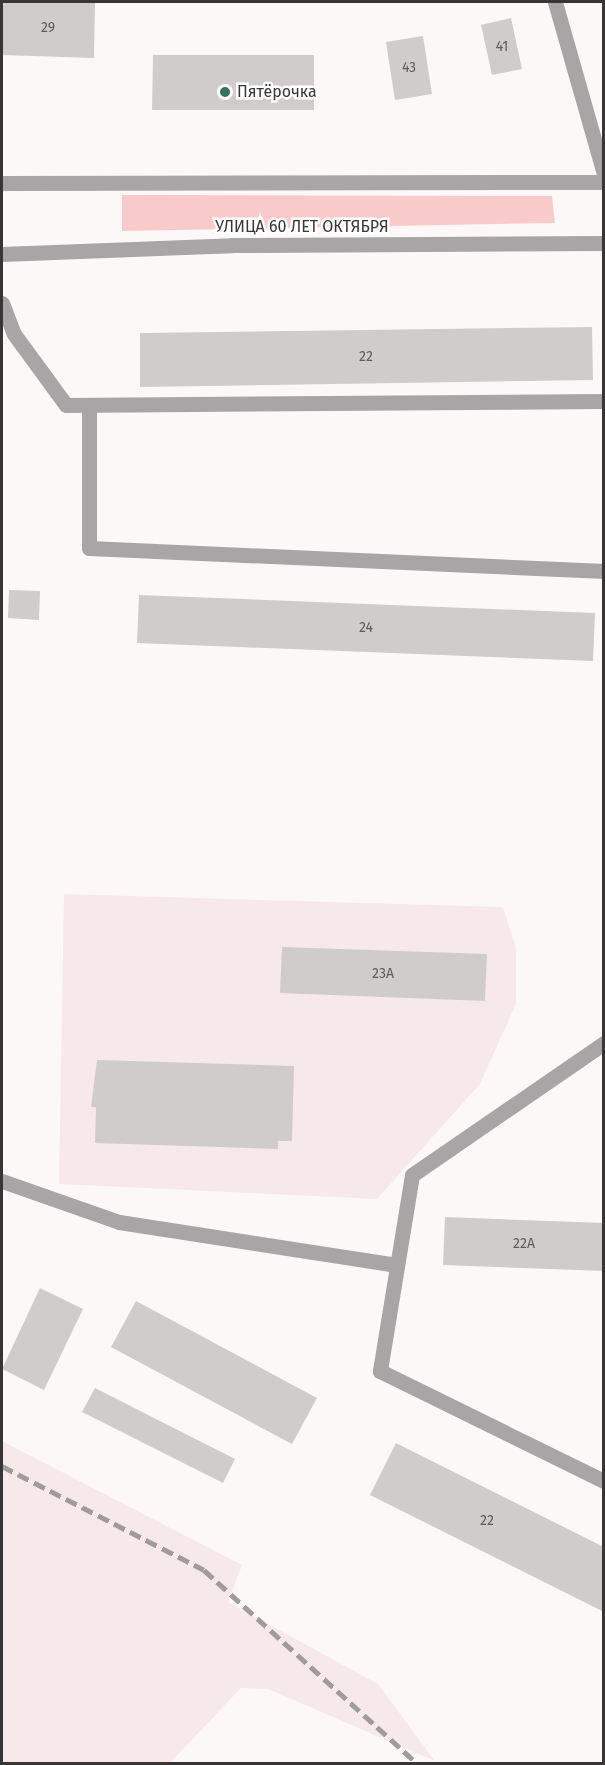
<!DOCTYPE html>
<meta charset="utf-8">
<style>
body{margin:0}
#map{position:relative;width:605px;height:1765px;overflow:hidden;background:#fdf8f8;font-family:"Fira Sans",sans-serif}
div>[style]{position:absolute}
.built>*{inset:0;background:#f7e9e9}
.green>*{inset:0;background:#f9caca}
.building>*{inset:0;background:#d1cccc}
.minor>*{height:15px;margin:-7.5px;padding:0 7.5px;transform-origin:7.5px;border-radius:7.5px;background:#a7a5a5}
.rail>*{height:4.5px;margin-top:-2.25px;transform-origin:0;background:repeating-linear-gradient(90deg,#a09c9c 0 12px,transparent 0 18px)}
.dots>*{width:16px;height:16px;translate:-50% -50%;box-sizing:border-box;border:3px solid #fff;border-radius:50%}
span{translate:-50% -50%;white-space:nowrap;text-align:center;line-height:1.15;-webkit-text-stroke:5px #fff;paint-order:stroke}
.number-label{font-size:14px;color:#5e5b5b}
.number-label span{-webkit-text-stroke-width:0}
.poi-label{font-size:16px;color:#373535}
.left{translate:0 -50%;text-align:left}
.street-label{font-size:16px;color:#373535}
.frame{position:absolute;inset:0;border:3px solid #373535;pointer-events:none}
</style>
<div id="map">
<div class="built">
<i style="clip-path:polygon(64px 894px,503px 907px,516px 948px,516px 1004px,480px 1084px,377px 1199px,59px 1184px)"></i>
<i style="clip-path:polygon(2px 1441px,242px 1565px,228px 1602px,378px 1684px,435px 1761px,268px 1689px,241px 1688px,170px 1763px,2px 1763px)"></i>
</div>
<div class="green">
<i style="clip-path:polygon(122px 195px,552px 196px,555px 223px,122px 231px)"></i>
</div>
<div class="building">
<i style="clip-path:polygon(2px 2px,95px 2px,94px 58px,2px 55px)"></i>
<i style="clip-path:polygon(511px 18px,522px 69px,492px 75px,481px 25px)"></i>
<i style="clip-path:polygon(423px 36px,432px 94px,395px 100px,386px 42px)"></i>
<i style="clip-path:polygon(153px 55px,314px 55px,314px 110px,152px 110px)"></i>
<i style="clip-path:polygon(592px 327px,593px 380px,140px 387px,140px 333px)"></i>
<i style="clip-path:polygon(9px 590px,40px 591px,39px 620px,8px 618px)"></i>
<i style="clip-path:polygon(139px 595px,595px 613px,593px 661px,137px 643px)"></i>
<i style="clip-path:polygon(282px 947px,487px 954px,485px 1001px,280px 993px)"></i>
<i style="clip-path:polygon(97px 1060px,294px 1066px,292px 1141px,278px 1141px,278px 1149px,95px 1143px,96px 1107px,91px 1107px)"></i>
<i style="clip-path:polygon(445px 1217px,604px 1223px,604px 1271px,443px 1265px)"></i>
<i style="clip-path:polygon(40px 1288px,83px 1309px,44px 1390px,2px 1369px)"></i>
<i style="clip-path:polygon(136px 1301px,317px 1398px,292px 1444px,111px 1347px)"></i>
<i style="clip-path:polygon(95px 1388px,235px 1459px,223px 1483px,82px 1412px)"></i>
<i style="clip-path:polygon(396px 1443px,604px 1547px,604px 1612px,370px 1495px)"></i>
</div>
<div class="minor">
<i style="left:555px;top:2px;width:179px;rotate:74.1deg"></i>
<i style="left:2px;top:183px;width:602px;rotate:-0.1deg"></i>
<i style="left:2px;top:254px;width:230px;rotate:-2.2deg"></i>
<i style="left:232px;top:245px;width:372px;rotate:-0.3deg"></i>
<i style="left:2px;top:303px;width:33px;rotate:69deg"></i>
<i style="left:14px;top:334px;width:88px;rotate:53.8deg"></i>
<i style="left:66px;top:405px;width:538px;rotate:-0.43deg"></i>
<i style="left:89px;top:405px;width:143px;rotate:90deg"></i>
<i style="left:89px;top:548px;width:516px;rotate:2.56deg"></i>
<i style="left:604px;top:1043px;width:233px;rotate:145.5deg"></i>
<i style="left:412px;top:1175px;width:199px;rotate:99.3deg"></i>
<i style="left:380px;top:1371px;width:250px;rotate:26.2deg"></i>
<i style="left:2px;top:1181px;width:124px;rotate:19.3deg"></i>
<i style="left:119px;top:1222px;width:281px;rotate:8.8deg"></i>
</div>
<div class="rail">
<i style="left:2px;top:1466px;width:227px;rotate:27.2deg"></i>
<i style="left:204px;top:1570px;width:289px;rotate:42.2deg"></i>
</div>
<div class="dots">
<i style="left:225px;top:92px;background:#36725c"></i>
</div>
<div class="number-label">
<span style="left:48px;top:28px">29</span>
<span style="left:502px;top:47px">41</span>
<span style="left:409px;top:68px">43</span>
<span style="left:366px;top:357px">22</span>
<span style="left:366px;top:628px">24</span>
<span style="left:383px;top:974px">23А</span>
<span style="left:524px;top:1244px">22А</span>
<span style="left:487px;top:1521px">22</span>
</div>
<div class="poi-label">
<span class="left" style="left:237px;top:92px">Пятёрочка</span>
</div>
<div class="street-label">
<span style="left:302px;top:227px">УЛИЦА 60 ЛЕТ ОКТЯБРЯ</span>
</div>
<div class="frame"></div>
</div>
